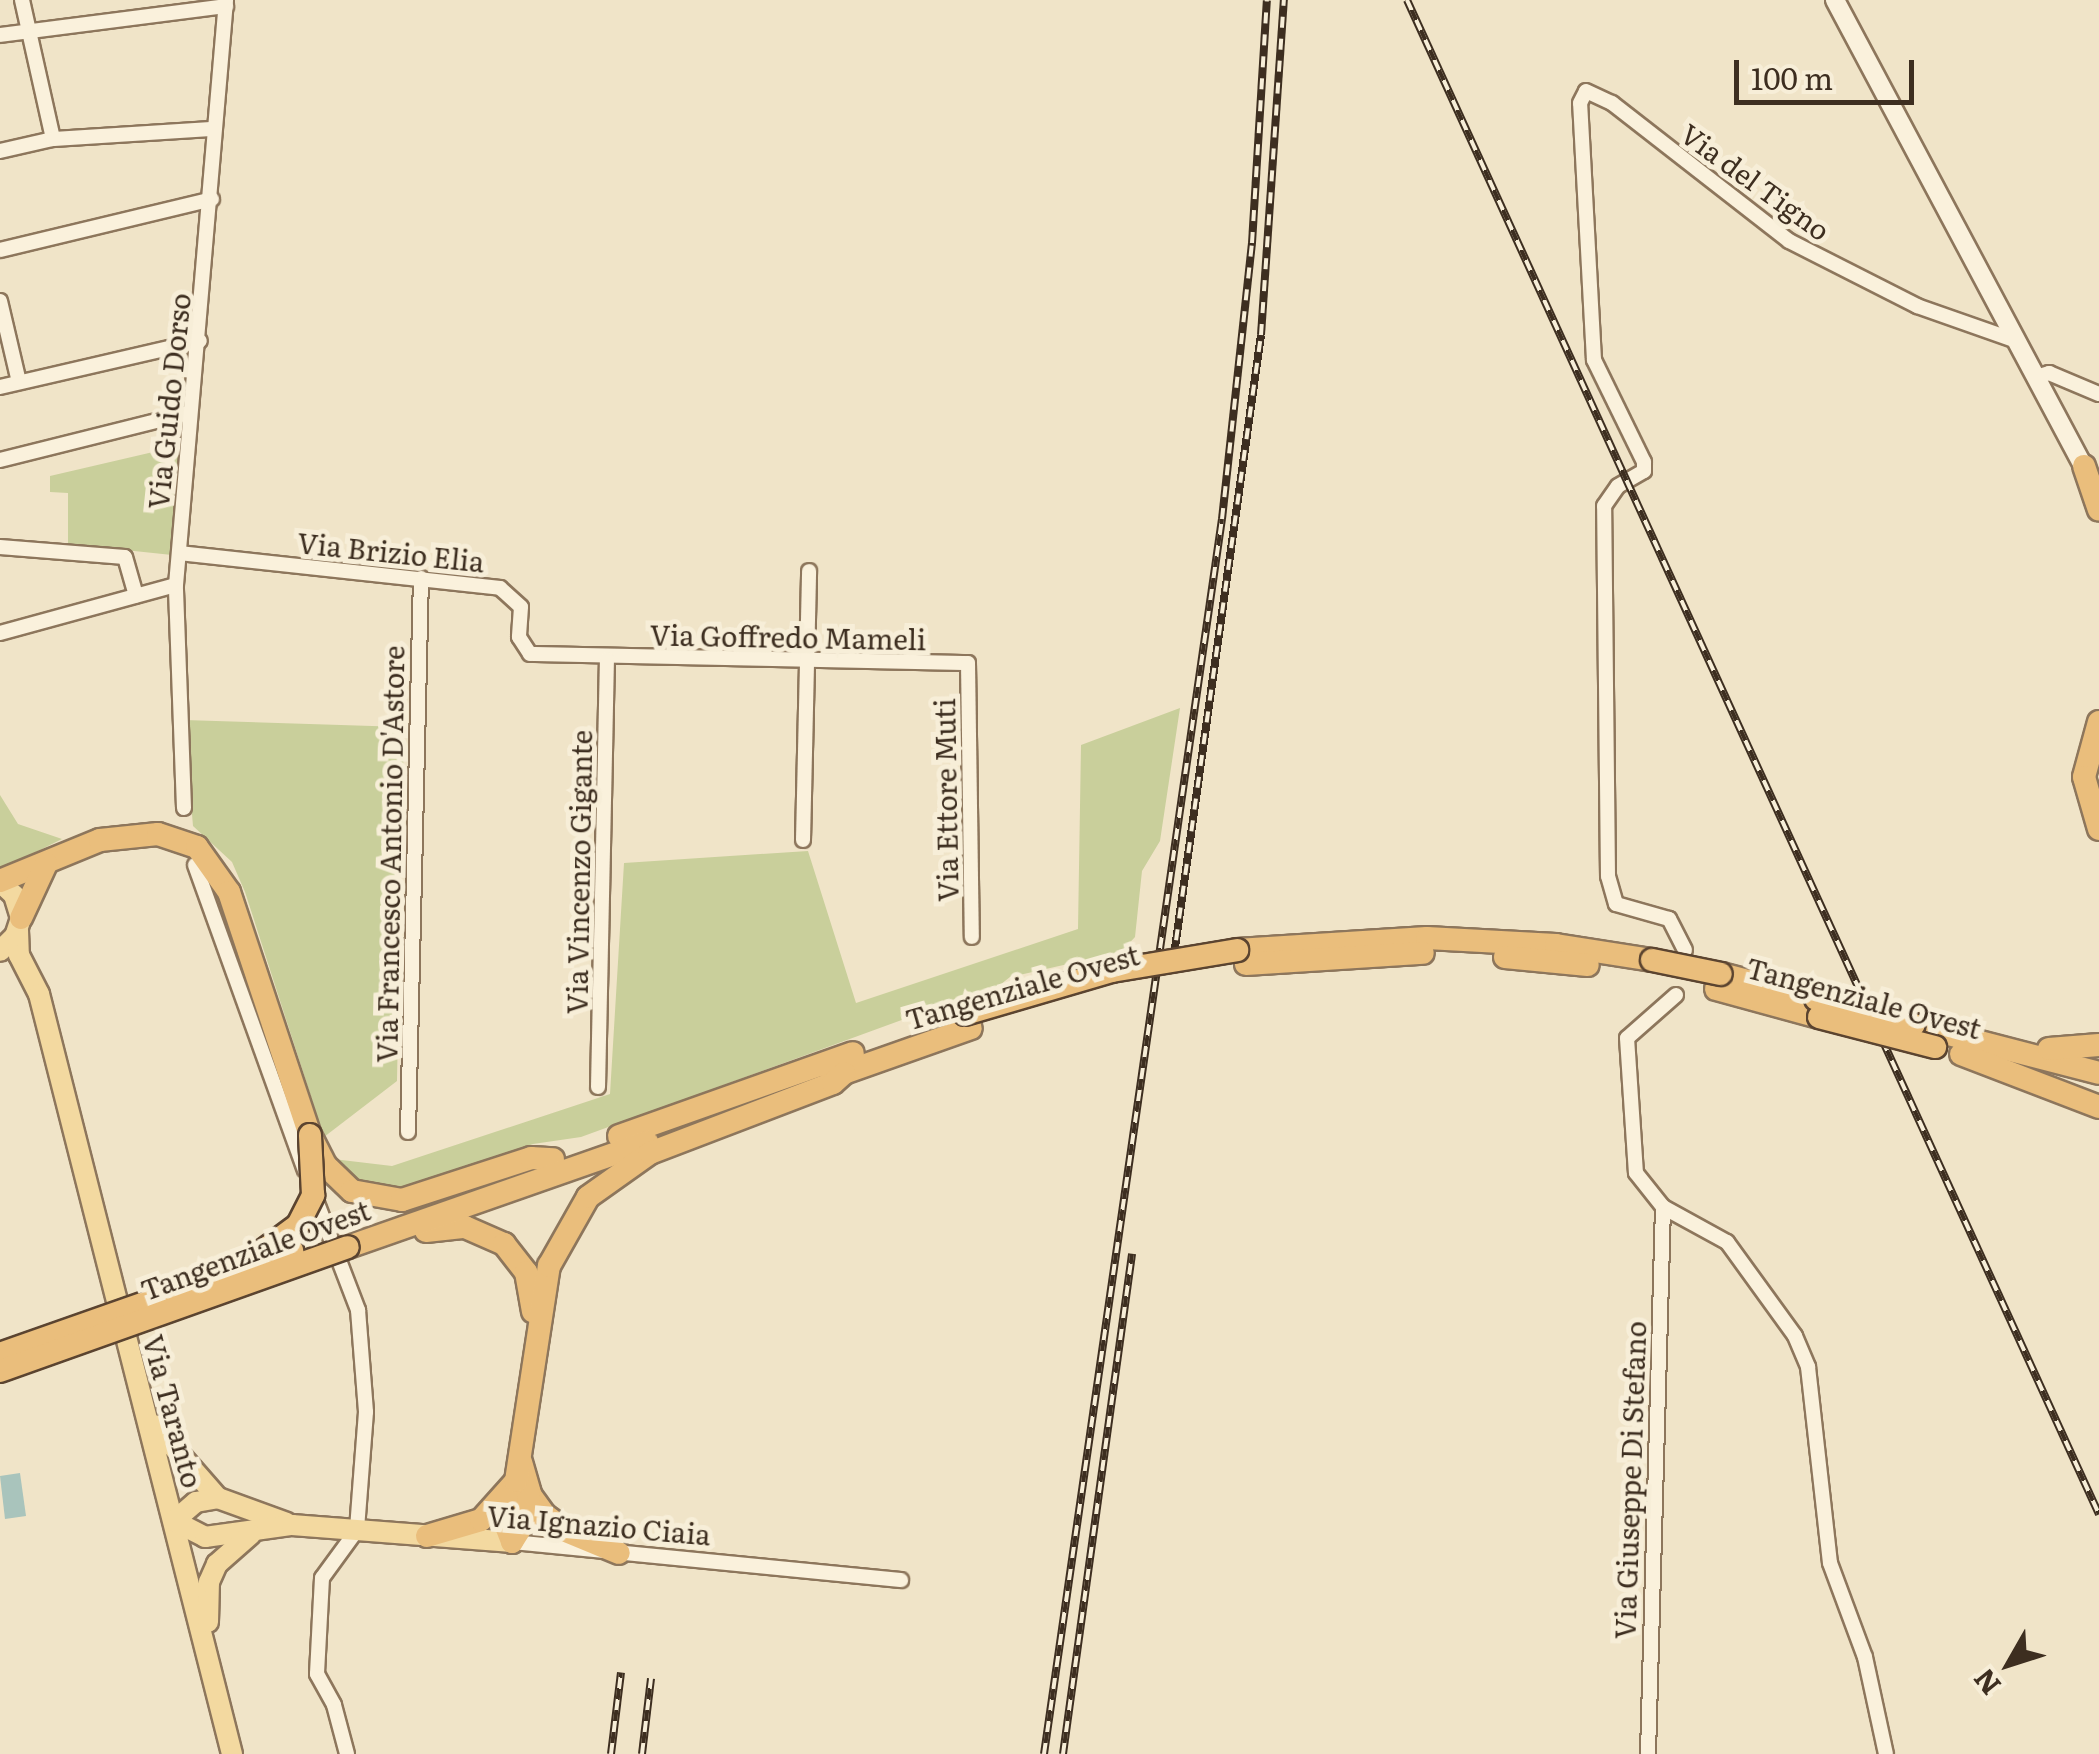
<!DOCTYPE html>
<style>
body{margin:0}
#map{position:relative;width:2099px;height:1754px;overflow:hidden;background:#f0e4c8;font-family:Literata,serif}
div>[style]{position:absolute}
.green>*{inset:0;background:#c9cf9b}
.water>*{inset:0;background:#a9c4bc}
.roads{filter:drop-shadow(2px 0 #8d765c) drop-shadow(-2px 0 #8d765c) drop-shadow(0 2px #8d765c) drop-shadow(0 -2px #8d765c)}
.minor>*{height:14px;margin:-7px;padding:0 7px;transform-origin:7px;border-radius:7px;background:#faf1dc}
.tertiary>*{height:18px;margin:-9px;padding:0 9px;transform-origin:9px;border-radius:9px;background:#faf1dc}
.primary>*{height:20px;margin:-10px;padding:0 10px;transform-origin:10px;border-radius:10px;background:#f3d9a0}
.trunk>*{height:22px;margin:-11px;padding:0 11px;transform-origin:11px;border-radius:11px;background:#eabe7c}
.rail>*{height:8px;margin-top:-4px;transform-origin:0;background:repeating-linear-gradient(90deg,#f7eed8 0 11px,#3d2e20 0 22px);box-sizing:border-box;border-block:2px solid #3d2e20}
.bridges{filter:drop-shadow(2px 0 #5b4430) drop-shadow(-2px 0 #5b4430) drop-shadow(0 2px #5b4430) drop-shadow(0 -2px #5b4430)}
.trunk-bridge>*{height:22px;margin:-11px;padding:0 11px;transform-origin:11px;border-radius:11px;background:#eabe7c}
span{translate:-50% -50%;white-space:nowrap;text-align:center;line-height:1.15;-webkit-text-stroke:10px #f7eed8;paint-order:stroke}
.street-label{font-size:28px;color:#3d2e20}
.north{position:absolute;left:1959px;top:1614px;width:100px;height:100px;-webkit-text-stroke:8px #f7eed8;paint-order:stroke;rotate:231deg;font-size:28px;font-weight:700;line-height:40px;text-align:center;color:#3d2e20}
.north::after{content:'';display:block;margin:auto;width:35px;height:45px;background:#3d2e20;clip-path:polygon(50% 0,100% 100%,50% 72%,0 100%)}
.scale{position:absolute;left:1734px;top:60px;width:180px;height:45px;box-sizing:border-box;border:5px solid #3d2e20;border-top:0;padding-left:12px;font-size:30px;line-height:35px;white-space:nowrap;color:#3d2e20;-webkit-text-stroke:8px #f7eed8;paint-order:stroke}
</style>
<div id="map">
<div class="green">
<i style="clip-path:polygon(179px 446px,172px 555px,68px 544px,68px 493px,50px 492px,50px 476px)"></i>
<i style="clip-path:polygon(1180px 708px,1160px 841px,1142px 871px,1135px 937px,1121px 952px,1010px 977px,986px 996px,951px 1002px,581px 1137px,533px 1144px,409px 1188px,365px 1189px,333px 1159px,392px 1166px,610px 1094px,624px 863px,808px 851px,856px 1003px,1078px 929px,1081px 745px)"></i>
<i style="clip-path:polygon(184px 720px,404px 727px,397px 1081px,324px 1137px,245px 892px,232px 862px,193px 826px)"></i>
<i style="clip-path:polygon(0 795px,18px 824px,62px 839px,0 870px)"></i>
</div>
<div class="water">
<i style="clip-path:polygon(20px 1473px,26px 1516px,5px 1519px,0 1476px)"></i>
</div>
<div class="roads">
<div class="minor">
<i style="left:22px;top:0;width:142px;rotate:77.4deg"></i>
<i style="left:0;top:35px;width:228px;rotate:-7.3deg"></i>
<i style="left:0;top:151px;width:54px;rotate:-12.8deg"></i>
<i style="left:53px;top:139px;width:159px;rotate:-3.6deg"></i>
<i style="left:0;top:250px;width:218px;rotate:-13.5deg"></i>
<i style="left:0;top:301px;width:83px;rotate:76.8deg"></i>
<i style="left:2036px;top:377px;width:14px;rotate:-17deg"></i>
<i style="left:2049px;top:373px;width:54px;rotate:22.8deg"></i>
<i style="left:0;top:387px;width:205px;rotate:-13deg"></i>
<i style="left:0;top:460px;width:194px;rotate:-14deg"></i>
<i style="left:0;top:547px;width:125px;rotate:4.6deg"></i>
<i style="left:125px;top:557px;width:40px;rotate:74deg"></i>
<i style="left:179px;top:553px;width:323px;rotate:6.2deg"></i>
<i style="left:500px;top:588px;width:28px;rotate:42deg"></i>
<i style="left:521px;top:607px;width:30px;rotate:94deg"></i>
<i style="left:519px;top:637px;width:20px;rotate:57deg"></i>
<i style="left:530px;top:654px;width:438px;rotate:1.2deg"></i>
<i style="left:968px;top:663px;width:274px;rotate:89.2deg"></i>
<i style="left:0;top:633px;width:182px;rotate:-15.3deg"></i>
<i style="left:184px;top:808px;width:223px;rotate:-92.1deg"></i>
<i style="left:176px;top:585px;width:587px;rotate:-85.11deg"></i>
<i style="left:803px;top:840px;width:269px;rotate:-88.7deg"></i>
<i style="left:195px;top:865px;width:324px;rotate:70.2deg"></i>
<i style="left:1685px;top:950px;width:35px;rotate:-117deg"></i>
<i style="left:1669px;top:919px;width:55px;rotate:-164.2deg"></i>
<i style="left:1616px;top:904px;width:29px;rotate:-106deg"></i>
<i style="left:1608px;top:876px;width:370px;rotate:-90.6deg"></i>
<i style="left:1604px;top:506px;width:24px;rotate:-55deg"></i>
<i style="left:1618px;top:486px;width:30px;rotate:-30deg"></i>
<i style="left:1644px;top:471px;width:9px;rotate:-90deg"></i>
<i style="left:1644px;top:462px;width:114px;rotate:-116.1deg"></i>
<i style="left:1594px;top:360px;width:257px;rotate:-93.1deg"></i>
<i style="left:1580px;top:103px;width:13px;rotate:-63deg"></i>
<i style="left:1586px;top:91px;width:29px;rotate:25deg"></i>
<i style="left:1612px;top:103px;width:224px;rotate:37.9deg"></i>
<i style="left:1789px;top:241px;width:144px;rotate:26.9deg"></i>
<i style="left:1917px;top:306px;width:106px;rotate:19.3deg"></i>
<i style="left:1676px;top:995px;width:65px;rotate:138.7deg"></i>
<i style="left:1627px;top:1038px;width:135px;rotate:86.2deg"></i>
<i style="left:1636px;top:1173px;width:43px;rotate:51.5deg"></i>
<i style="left:1663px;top:1207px;width:73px;rotate:28.7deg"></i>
<i style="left:1727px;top:1242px;width:116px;rotate:54.1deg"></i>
<i style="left:1795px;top:1336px;width:34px;rotate:67deg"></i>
<i style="left:1808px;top:1367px;width:197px;rotate:83.6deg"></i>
<i style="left:1830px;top:1563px;width:100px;rotate:69.6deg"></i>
<i style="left:1865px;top:1657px;width:99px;rotate:77.8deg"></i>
<i style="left:598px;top:1087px;width:428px;rotate:-88.8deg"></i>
<i style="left:408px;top:1132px;width:554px;rotate:-88.66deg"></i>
<i style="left:312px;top:1190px;width:129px;rotate:69deg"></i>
<i style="left:358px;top:1310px;width:102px;rotate:85.5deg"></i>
<i style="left:366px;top:1412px;width:118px;rotate:94.4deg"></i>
<i style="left:357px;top:1530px;width:59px;rotate:126.1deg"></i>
<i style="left:322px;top:1578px;width:96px;rotate:93deg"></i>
<i style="left:317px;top:1674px;width:35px;rotate:61deg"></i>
<i style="left:334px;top:1705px;width:51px;rotate:75.1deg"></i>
<i style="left:512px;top:1542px;width:391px;rotate:5.6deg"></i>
<i style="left:1648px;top:1754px;width:547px;rotate:-88.43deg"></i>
</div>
<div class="tertiary">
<i style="left:1835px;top:0;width:540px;rotate:61.96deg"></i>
</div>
<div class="primary">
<i style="left:0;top:882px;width:19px;rotate:43deg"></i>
<i style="left:14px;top:895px;width:24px;rotate:73deg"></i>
<i style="left:21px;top:918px;width:19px;rotate:108deg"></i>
<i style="left:15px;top:936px;width:21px;rotate:135deg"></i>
<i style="left:18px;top:930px;width:25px;rotate:88deg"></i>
<i style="left:19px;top:955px;width:44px;rotate:62.9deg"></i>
<i style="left:39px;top:994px;width:784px;rotate:75.75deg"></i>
<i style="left:154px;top:1425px;width:97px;rotate:48.8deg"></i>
<i style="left:218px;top:1498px;width:73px;rotate:19.9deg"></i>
<i style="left:174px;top:1521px;width:35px;rotate:27deg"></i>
<i style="left:205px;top:1537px;width:88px;rotate:-7.9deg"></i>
<i style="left:292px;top:1525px;width:221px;rotate:4.4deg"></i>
<i style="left:174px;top:1521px;width:29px;rotate:-41deg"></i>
<i style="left:196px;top:1502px;width:22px;rotate:-10deg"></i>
<i style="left:208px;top:1622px;width:40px;rotate:-88.6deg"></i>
<i style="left:209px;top:1582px;width:20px;rotate:-66deg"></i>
<i style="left:217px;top:1564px;width:45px;rotate:-41.4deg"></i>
</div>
<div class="trunk">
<i style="left:2084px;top:466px;width:46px;rotate:71.2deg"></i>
<i style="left:2099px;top:722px;width:57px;rotate:105.3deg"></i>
<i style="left:2084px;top:777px;width:54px;rotate:73.9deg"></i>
<i style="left:0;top:881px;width:108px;rotate:-22.3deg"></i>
<i style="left:100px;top:840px;width:58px;rotate:-5.9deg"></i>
<i style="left:158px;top:834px;width:41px;rotate:18.4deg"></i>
<i style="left:197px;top:847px;width:55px;rotate:54.6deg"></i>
<i style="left:229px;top:892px;width:256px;rotate:71.6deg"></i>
<i style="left:310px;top:1135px;width:35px;rotate:63deg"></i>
<i style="left:326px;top:1166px;width:36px;rotate:44deg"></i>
<i style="left:352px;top:1191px;width:51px;rotate:10.2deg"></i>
<i style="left:402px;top:1200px;width:136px;rotate:-18deg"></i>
<i style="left:531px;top:1158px;width:22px;rotate:3deg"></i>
<i style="left:21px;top:918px;width:60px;rotate:-65.2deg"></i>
<i style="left:1237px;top:950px;width:190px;rotate:-3.6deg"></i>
<i style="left:1427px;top:938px;width:129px;rotate:3.1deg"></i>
<i style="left:1556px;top:945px;width:97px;rotate:8.9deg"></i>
<i style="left:1505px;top:957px;width:83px;rotate:5.5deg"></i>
<i style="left:1246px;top:964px;width:177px;rotate:-3.6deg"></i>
<i style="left:1721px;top:974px;width:98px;rotate:14.7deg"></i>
<i style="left:1716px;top:989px;width:107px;rotate:15.2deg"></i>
<i style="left:1914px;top:1025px;width:191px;rotate:14.5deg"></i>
<i style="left:2049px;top:1049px;width:50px;rotate:-4.6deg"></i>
<i style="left:1961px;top:1054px;width:148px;rotate:21deg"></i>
<i style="left:832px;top:1077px;width:147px;rotate:-19.4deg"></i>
<i style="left:619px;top:1136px;width:248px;rotate:-19.5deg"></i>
<i style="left:426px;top:1231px;width:39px;rotate:-6deg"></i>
<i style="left:465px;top:1227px;width:43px;rotate:23.6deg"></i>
<i style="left:504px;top:1244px;width:36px;rotate:52deg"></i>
<i style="left:526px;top:1272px;width:40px;rotate:80deg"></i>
<i style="left:348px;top:1247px;width:317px;rotate:-19.3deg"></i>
<i style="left:521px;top:1462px;width:35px;rotate:74deg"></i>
<i style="left:531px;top:1496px;width:24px;rotate:54deg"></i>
<i style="left:545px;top:1515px;width:26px;rotate:37deg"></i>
<i style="left:566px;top:1531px;width:57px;rotate:22.5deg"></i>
<i style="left:509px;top:1494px;width:32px;rotate:95deg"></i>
<i style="left:506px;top:1526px;width:17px;rotate:69deg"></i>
<i style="left:512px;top:1542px;width:28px;rotate:-58deg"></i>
<i style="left:527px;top:1518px;width:27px;rotate:-86deg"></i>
<i style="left:427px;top:1536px;width:56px;rotate:-16.5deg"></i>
<i style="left:481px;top:1520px;width:52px;rotate:-48.1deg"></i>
<i style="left:516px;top:1481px;width:218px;rotate:-81.3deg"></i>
<i style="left:549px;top:1266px;width:79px;rotate:-60.5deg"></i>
<i style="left:588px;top:1197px;width:76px;rotate:-35.4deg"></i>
<i style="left:650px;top:1153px;width:196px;rotate:-20.9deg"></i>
<i style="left:833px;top:1083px;width:15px;rotate:-42deg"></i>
</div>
</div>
<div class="rail">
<i style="left:1407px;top:0;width:1665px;rotate:65.44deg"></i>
<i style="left:1173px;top:962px;width:633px;rotate:-82.01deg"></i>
<i style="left:1261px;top:335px;width:336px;rotate:-86.1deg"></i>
<i style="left:611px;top:1754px;width:82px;rotate:-83deg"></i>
<i style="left:642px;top:1754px;width:76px;rotate:-83.2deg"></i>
<i style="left:1044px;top:1754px;width:1248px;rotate:-81.8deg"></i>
<i style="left:1222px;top:519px;width:278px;rotate:-83.8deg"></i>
<i style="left:1252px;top:243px;width:243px;rotate:-86.5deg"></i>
<i style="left:1063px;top:1754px;width:505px;rotate:-82.14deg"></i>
</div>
<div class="bridges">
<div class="trunk-bridge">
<i style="left:1652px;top:960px;width:70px;rotate:11.5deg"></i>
<i style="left:1816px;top:999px;width:101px;rotate:14.9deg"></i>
<i style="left:965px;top:1014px;width:153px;rotate:-16.3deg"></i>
<i style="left:1112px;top:971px;width:127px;rotate:-9.5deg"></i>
<i style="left:1819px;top:1017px;width:120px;rotate:14.5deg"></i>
<i style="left:264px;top:1250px;width:42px;rotate:-36.3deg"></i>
<i style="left:298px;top:1225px;width:34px;rotate:-63deg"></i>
<i style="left:313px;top:1195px;width:60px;rotate:-92.9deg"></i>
<i style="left:0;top:1354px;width:310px;rotate:-19.4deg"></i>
<i style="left:0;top:1371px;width:369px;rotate:-19.6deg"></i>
</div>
</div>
<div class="street-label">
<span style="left:1756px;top:181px;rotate:36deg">Via del Tigno</span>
<span style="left:168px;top:401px;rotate:-84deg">Via Guido Dorso</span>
<span style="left:391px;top:551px;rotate:6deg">Via Brizio Elia</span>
<span style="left:788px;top:636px;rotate:1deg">Via Goffredo Mameli</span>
<span style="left:945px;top:800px;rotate:-91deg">Via Ettore Muti</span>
<span style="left:389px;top:854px;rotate:-89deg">Via Francesco Antonio D'Astore</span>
<span style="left:578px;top:872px;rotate:-89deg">Via Vincenzo Gigante</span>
<span style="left:1022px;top:986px;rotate:-16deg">Tangenziale Ovest</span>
<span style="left:1864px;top:997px;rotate:15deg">Tangenziale Ovest</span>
<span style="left:255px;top:1249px;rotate:-20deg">Tangenziale Ovest</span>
<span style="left:174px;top:1411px;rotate:75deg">Via Taranto</span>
<span style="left:1629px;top:1480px;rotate:-88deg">Via Giuseppe Di Stefano</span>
<span style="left:599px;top:1524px;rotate:5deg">Via Ignazio Ciaia</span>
</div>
<div class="north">N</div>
<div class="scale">100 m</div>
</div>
